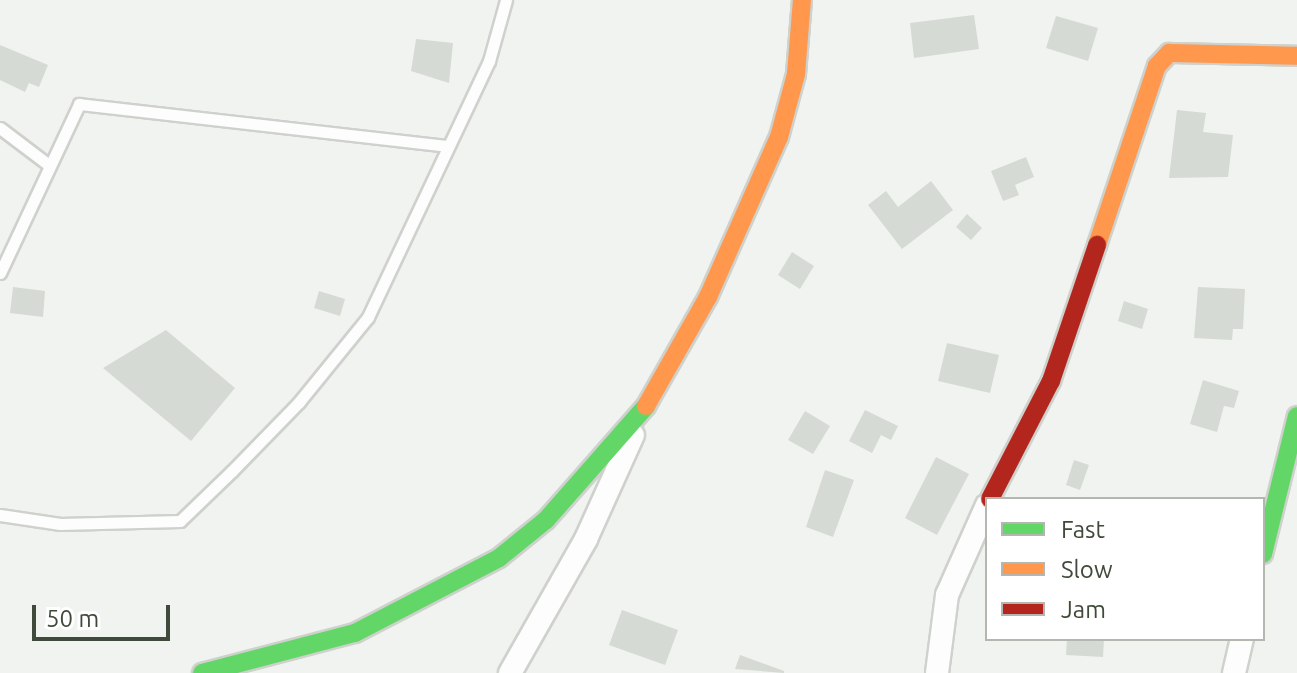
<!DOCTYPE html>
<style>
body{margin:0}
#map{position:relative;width:1297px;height:673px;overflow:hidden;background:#f0f3ef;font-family:Ubuntu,sans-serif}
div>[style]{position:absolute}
.building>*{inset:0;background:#d6dad4}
.roads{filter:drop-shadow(2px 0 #ced1cc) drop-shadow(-2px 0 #ced1cc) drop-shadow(0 2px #ced1cc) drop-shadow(0 -2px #ced1cc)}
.lane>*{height:11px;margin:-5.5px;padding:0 5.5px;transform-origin:5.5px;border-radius:5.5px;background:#fdfdfd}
.street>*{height:22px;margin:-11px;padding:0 11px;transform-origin:11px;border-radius:11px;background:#fdfdfd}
.fast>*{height:18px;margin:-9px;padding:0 9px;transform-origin:9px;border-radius:9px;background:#63d668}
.slow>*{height:18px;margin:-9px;padding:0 9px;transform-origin:9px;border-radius:9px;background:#ff974d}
.jam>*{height:18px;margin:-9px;padding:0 9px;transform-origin:9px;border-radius:9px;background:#b3261e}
span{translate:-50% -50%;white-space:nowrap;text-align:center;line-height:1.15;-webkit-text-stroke:6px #fff;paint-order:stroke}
.legend{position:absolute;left:985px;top:497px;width:280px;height:144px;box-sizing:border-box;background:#fff;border:2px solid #b3b7b0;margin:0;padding:10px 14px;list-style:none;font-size:24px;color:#404a3a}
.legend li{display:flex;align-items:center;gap:16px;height:40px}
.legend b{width:40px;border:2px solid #b3b7b0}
.scale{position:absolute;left:32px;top:605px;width:138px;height:36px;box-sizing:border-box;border:4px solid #404a3a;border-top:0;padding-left:10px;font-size:24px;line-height:28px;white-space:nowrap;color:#404a3a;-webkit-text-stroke:6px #fff;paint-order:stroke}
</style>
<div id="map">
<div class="building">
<i style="clip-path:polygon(974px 15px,979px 49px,914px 58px,910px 23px)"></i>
<i style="clip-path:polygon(1056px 16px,1098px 28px,1088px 61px,1046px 48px)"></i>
<i style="clip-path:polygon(416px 39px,453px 43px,449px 83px,411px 71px)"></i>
<i style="clip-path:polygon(0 45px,48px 65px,39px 87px,29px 83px,25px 92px,0 80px)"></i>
<i style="clip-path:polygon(1177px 110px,1206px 113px,1203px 132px,1233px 135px,1228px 177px,1169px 178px)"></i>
<i style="clip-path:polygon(1026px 157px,1034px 177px,1015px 185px,1019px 195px,1003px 201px,991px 171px)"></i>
<i style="clip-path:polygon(931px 181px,953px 210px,902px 249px,868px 205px,886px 191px,898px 207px)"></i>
<i style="clip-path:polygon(967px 214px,982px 228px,971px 240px,956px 227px)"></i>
<i style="clip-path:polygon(792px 252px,814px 266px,800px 289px,778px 275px)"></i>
<i style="clip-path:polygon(13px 287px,45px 291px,43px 317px,10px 313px)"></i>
<i style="clip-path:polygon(1198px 287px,1245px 289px,1243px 329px,1233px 329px,1232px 340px,1194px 338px)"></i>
<i style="clip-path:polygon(319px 291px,345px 299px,340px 316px,314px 308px)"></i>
<i style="clip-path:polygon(1124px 301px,1148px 309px,1142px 329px,1118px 321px)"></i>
<i style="clip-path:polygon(166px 330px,235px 388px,191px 441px,103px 368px)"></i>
<i style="clip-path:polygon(947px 343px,999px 355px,990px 393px,938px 381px)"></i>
<i style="clip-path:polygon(1203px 380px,1239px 391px,1234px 408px,1224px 406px,1217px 432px,1190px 424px)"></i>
<i style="clip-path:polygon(865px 410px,898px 426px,891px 440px,881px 435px,872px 453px,849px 441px)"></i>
<i style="clip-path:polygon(805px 411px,830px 426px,813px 454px,788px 440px)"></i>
<i style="clip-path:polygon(936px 457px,969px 474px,937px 535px,905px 518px)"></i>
<i style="clip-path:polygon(1074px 460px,1089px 465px,1080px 490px,1066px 485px)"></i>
<i style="clip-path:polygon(825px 470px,854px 480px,833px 537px,806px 527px)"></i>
<i style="clip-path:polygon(622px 610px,678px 630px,665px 665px,609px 645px)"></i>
<i style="clip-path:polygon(1067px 639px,1104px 639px,1103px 657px,1066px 655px)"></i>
<i style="clip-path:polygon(740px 655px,784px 671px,784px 673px,735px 669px)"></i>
</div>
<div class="roads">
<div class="lane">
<i style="left:0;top:128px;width:61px;rotate:37.1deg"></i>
<i style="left:0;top:273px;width:187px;rotate:-64.9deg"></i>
<i style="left:79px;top:104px;width:371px;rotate:6.5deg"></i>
<i style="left:0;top:515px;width:61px;rotate:8.5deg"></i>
<i style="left:60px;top:524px;width:120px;rotate:-1.4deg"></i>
<i style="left:180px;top:521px;width:72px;rotate:-43.9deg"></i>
<i style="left:232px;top:471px;width:96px;rotate:-45.8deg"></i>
<i style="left:299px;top:402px;width:109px;rotate:-50.9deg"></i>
<i style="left:368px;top:317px;width:283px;rotate:-64.7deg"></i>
<i style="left:489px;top:61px;width:63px;rotate:-74.4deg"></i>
</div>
<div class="street">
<i style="left:510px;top:673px;width:154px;rotate:-60.4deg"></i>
<i style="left:586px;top:539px;width:114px;rotate:-65.7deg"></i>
<i style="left:937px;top:673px;width:79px;rotate:-82.7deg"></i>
<i style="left:947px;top:595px;width:98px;rotate:-66deg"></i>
<i style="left:1234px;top:673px;width:35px;rotate:-77deg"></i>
</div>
<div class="fast">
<i style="left:1263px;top:554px;width:142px;rotate:-76.2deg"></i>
<i style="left:202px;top:673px;width:158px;rotate:-14.7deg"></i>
<i style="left:355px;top:633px;width:162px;rotate:-27.5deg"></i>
<i style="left:499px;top:558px;width:60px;rotate:-39deg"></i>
<i style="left:546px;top:520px;width:152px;rotate:-48.7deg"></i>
</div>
<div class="slow">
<i style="left:1097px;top:245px;width:189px;rotate:-71.5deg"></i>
<i style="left:1157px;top:66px;width:18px;rotate:-47deg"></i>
<i style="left:1169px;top:53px;width:128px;rotate:1.3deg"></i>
<i style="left:646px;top:406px;width:125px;rotate:-60.4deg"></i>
<i style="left:708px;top:297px;width:175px;rotate:-66.1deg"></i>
<i style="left:779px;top:137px;width:65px;rotate:-74.9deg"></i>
<i style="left:796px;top:74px;width:74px;rotate:-85.4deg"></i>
</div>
<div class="jam">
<i style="left:990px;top:499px;width:133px;rotate:-62.7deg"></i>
<i style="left:1051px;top:381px;width:144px;rotate:-71.3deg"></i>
</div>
</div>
<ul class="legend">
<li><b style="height:10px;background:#63d668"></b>Fast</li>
<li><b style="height:10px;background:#ff974d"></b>Slow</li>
<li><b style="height:10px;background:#b3261e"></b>Jam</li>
</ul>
<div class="scale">50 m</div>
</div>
